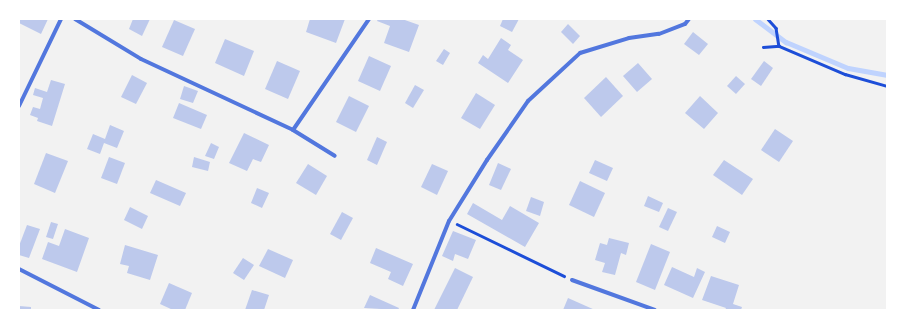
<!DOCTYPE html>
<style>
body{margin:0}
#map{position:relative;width:906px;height:329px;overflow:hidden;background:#f2f2f2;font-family:Mulish,sans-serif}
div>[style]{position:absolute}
.stream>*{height:5px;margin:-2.5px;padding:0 2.5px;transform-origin:2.5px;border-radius:2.5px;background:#bfd3fe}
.building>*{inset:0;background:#bdc9ec}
.path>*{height:2.5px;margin:-1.25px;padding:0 1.25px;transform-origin:1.25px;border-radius:1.25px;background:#1d4ed8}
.minor>*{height:4px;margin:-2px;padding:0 2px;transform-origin:2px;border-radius:2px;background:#5277de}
span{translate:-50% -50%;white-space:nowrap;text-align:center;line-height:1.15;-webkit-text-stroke:4px #fff;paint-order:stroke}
.frame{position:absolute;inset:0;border:20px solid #fff;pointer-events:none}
</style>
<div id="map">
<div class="stream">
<i style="left:755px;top:19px;width:39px;rotate:37deg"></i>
<i style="left:786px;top:42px;width:67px;rotate:22.8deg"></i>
<i style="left:848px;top:68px;width:40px;rotate:10deg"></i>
</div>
<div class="building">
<i style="clip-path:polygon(19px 19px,48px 19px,41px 34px,19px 23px)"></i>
<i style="clip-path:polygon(133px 19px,150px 19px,142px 36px,129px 29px)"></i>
<i style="clip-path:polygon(310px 19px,345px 19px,336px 43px,306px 32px)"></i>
<i style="clip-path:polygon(378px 19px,402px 19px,419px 25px,409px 52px,384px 43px,390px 26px,377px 21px)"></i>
<i style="clip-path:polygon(503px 19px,519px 19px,512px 32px,500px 26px)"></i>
<i style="clip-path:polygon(174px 20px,195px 29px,183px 56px,162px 47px)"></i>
<i style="clip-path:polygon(568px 24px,580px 36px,573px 44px,561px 32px)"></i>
<i style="clip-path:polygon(693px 32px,708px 44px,699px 55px,684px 44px)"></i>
<i style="clip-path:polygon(501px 38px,511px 45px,508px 50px,523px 60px,508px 83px,478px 63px,483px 55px,488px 59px)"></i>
<i style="clip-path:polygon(225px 39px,254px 51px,244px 76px,215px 63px)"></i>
<i style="clip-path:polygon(444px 49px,450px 53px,443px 65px,436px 61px)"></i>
<i style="clip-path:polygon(369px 56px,391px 66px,380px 91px,358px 81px)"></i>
<i style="clip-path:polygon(277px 61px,300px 71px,288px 99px,265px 89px)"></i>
<i style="clip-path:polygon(764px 61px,773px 68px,761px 86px,751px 79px)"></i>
<i style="clip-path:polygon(638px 63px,652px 79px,637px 92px,623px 76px)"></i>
<i style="clip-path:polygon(132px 75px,147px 83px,136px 104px,121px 97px)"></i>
<i style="clip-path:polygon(736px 76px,745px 84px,736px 94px,727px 86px)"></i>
<i style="clip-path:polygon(606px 77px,623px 96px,601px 117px,584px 98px)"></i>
<i style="clip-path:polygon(51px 80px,65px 84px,52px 126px,37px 121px,38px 118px,30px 115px,33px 107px,40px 109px,43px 98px,33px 95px,35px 88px,47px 92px)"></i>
<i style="clip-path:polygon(415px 85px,424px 90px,413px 108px,405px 103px)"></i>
<i style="clip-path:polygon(184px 86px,198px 91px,193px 103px,180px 99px)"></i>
<i style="clip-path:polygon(476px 93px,495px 105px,480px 129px,461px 118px)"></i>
<i style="clip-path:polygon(349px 96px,369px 106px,356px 132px,336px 122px)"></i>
<i style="clip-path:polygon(700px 96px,718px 113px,704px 129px,685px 113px)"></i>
<i style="clip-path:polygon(179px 103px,207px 115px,201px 129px,173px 118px)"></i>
<i style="clip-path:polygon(110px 125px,124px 131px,117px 148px,104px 143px,100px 154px,87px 149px,93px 134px,105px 139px)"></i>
<i style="clip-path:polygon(775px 129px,793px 141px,779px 162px,761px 150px)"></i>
<i style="clip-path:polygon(244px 133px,269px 145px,261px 162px,253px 159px,247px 171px,229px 163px)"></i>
<i style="clip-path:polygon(377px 137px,387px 142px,377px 165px,367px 160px)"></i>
<i style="clip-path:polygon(211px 143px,219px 147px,214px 159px,205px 156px)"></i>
<i style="clip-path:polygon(46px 153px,68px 161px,55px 193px,34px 184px)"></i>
<i style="clip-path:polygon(109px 157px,125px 163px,117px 184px,101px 178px)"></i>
<i style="clip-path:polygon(194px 157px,210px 162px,208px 171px,192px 167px)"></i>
<i style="clip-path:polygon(595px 160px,613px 168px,607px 181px,589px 173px)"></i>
<i style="clip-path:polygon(724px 160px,753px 179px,742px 195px,713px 175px)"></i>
<i style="clip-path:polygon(498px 163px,511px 169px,501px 190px,489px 185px)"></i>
<i style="clip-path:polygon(308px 164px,327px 176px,316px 195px,296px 183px)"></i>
<i style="clip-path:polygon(432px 164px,448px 171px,437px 195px,421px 187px)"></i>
<i style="clip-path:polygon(156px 180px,186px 193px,180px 206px,150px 193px)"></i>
<i style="clip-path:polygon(580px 181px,605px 193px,594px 217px,569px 205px)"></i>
<i style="clip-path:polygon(257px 188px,269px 193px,262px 208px,251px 203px)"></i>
<i style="clip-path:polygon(648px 196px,663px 203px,659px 212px,644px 206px)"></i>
<i style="clip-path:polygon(531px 197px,544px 202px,540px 216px,526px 211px)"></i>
<i style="clip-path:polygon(473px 203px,502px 220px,510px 206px,539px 223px,525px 247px,467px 214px)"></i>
<i style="clip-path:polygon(130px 207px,148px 216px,142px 229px,124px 220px)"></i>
<i style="clip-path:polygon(668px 208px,677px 212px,668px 231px,659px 227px)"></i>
<i style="clip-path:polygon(342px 212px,353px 218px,341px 240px,330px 234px)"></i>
<i style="clip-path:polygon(51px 222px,58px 224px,53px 239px,46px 237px)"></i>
<i style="clip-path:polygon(27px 225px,40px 229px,29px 258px,19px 255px,19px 246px)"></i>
<i style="clip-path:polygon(717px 226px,730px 232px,725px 243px,712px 237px)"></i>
<i style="clip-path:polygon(65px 229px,89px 238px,77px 272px,42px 259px,48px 242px,59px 246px)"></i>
<i style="clip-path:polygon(453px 231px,476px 240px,468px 259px,455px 254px,453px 261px,442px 256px)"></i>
<i style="clip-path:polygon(609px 238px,629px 243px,626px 255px,621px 253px,615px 275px,602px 272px,605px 263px,595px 260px,600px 243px,607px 245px)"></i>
<i style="clip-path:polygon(651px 244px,670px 252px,655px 290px,636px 282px)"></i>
<i style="clip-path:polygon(125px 245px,158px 255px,150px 280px,127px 273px,129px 266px,120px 264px)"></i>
<i style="clip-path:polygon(376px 248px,413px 264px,403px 286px,388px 279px,391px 272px,370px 263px)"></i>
<i style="clip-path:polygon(268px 249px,293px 260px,285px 278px,259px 266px)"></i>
<i style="clip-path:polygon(243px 258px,254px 265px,244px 280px,233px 273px)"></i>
<i style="clip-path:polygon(672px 267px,694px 277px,697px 268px,705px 272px,693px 298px,664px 285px)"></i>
<i style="clip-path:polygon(455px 268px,473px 277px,457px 310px,434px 310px)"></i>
<i style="clip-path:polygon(711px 276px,739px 285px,733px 304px,742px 307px,741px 310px,725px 310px,726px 308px,702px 300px)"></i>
<i style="clip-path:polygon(169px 283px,192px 293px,185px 310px,173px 310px,160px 304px)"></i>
<i style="clip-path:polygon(252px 290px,269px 295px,264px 310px,245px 310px)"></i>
<i style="clip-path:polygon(370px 295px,399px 308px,398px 310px,364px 308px)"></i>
<i style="clip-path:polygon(568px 298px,595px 310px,563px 310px)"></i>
<i style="clip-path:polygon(19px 306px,31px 307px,31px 310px,19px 310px)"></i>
</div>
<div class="path">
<i style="left:768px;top:19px;width:12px;rotate:48deg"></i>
<i style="left:776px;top:28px;width:18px;rotate:81deg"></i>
<i style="left:763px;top:47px;width:16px;rotate:-4deg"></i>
<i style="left:779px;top:46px;width:72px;rotate:23deg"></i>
<i style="left:845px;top:74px;width:44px;rotate:15.9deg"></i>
<i style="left:457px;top:224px;width:119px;rotate:25.9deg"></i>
</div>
<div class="minor">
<i style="left:75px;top:19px;width:77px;rotate:31.2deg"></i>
<i style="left:141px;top:59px;width:168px;rotate:25deg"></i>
<i style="left:293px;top:130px;width:49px;rotate:31.8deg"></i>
<i style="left:19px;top:106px;width:97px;rotate:-64.2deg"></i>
<i style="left:293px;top:130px;width:135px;rotate:-55.6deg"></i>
<i style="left:19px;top:269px;width:90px;rotate:27.1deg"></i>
<i style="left:572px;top:280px;width:88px;rotate:19.9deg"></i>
<i style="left:413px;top:310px;width:96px;rotate:-68deg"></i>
<i style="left:449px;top:221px;width:72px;rotate:-58.1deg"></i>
<i style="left:487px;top:160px;width:72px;rotate:-55.2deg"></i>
<i style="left:528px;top:101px;width:71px;rotate:-42.7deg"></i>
<i style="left:580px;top:53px;width:51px;rotate:-17deg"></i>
<i style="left:629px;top:38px;width:30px;rotate:-8deg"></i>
<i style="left:659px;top:34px;width:28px;rotate:-21deg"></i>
<i style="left:685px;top:24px;width:6px;rotate:-51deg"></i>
</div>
<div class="frame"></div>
</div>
